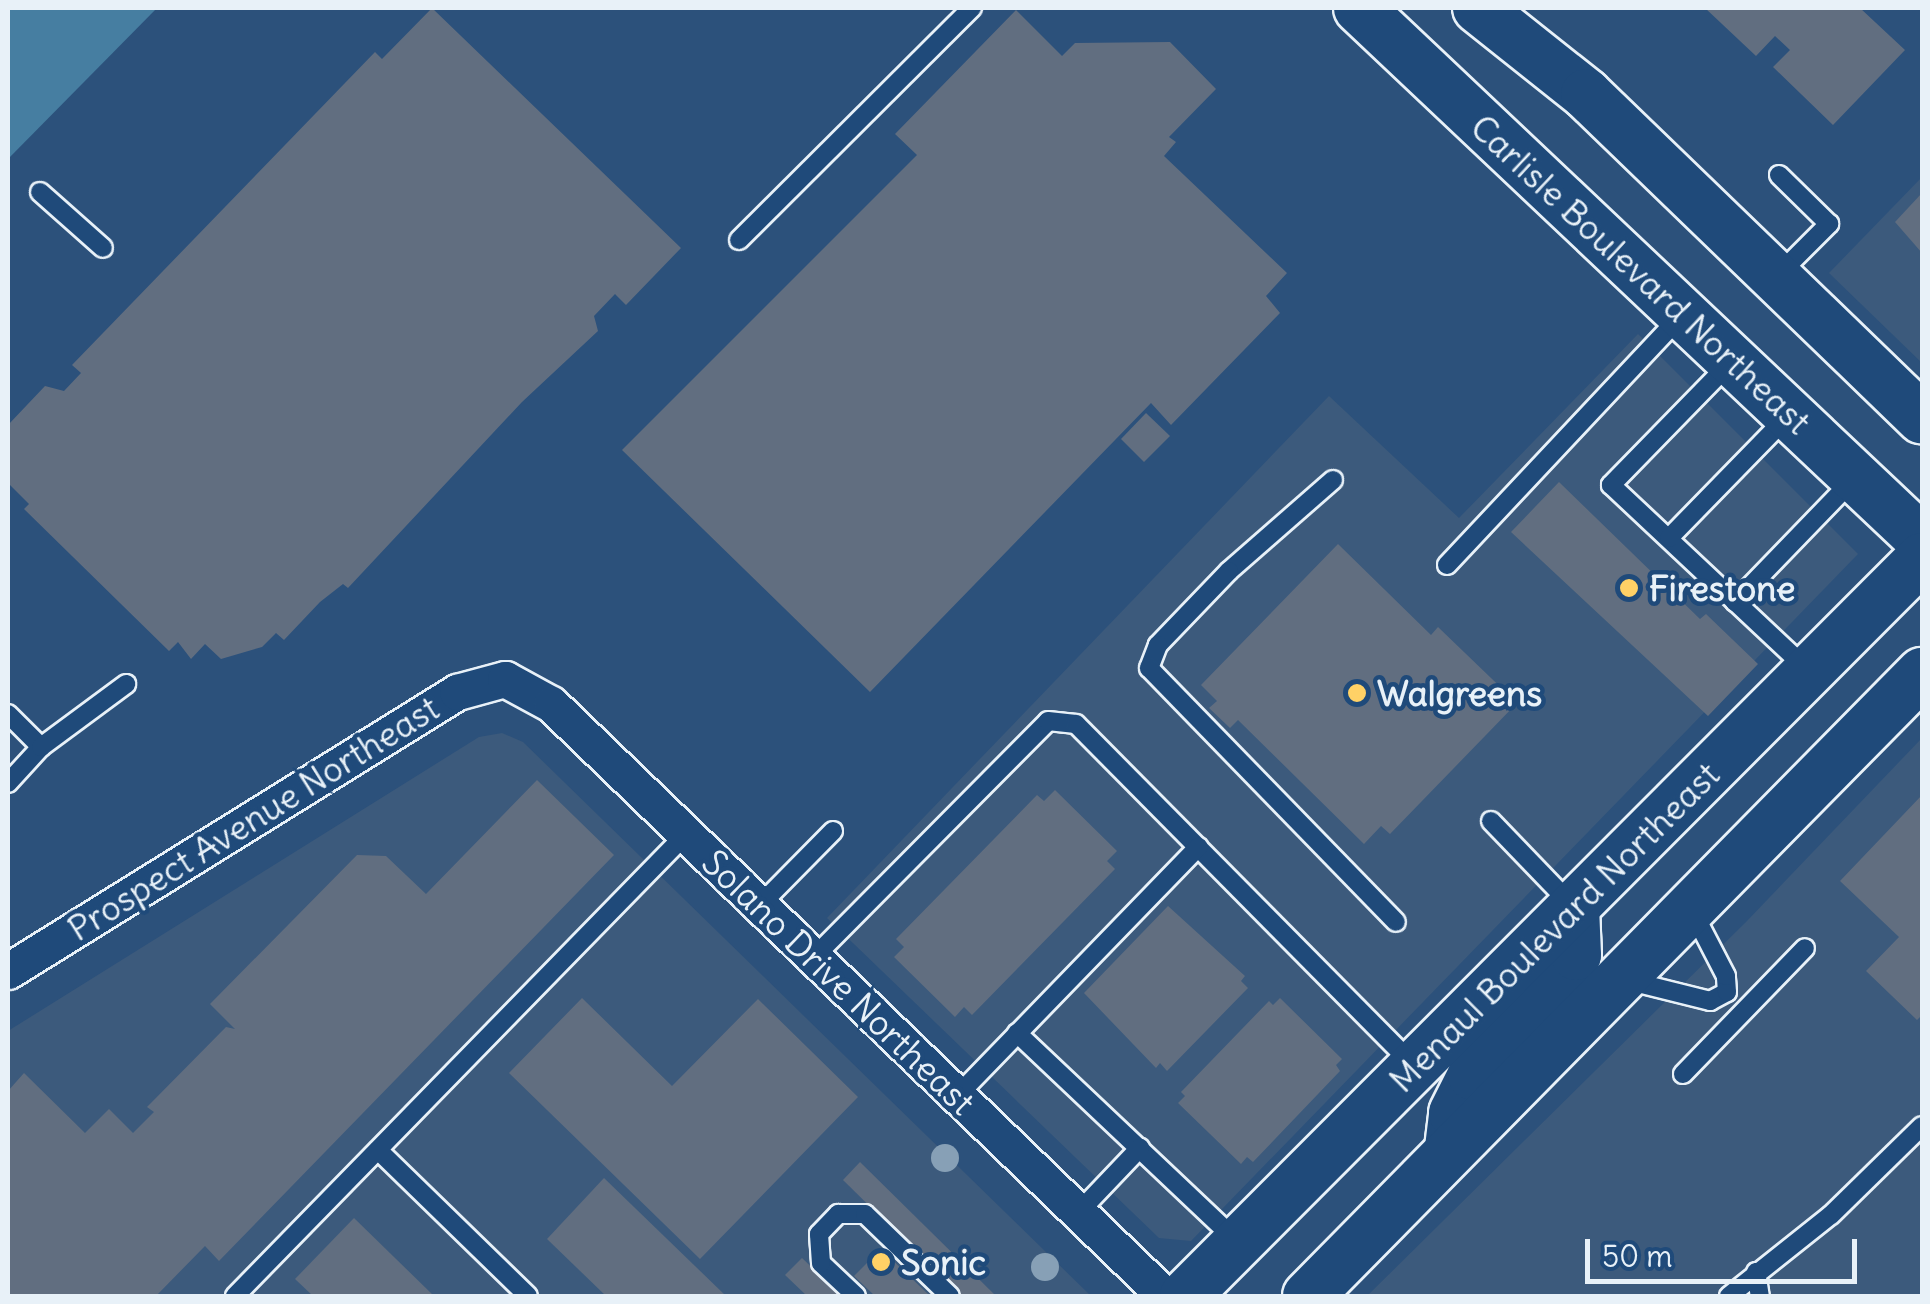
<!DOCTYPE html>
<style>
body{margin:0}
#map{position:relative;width:1930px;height:1304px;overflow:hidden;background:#2c517b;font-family:Delius,sans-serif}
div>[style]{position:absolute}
.built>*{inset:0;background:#3c5a7c}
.water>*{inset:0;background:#467ea1}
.building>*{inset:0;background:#616e80}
.roads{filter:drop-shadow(2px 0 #e8f1f8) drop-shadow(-2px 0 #e8f1f8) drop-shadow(0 2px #e8f1f8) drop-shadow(0 -2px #e8f1f8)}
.service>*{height:18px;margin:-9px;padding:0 9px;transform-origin:9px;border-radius:9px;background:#1f4a7a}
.minor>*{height:35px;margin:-17.5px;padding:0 17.5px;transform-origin:17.5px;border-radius:17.5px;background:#1f4a7a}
.secondary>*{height:50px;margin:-25px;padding:0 25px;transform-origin:25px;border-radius:25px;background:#1f4a7a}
.trees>*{width:28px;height:28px;margin:-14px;border-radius:50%;background:#87a0b6}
.dots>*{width:28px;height:28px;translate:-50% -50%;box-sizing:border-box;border:5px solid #1f4a7a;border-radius:50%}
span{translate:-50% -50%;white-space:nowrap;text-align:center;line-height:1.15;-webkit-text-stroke:9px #1f4a7a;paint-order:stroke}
.street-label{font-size:35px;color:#e8f1f8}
.poi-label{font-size:35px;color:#e8f1f8;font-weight:700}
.left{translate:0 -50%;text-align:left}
.frame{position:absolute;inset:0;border:10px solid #e8f1f8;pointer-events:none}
.scale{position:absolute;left:1585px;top:1239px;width:272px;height:45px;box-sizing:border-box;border:5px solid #e8f1f8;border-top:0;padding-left:12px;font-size:30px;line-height:35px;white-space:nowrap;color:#e8f1f8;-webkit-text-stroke:8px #1f4a7a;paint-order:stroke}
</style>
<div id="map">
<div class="built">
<i style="clip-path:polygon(1922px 177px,1922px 363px,1829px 273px)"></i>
<i style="clip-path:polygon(1638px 334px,1858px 554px,1191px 1241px,1159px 1238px,827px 918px,1329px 396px,1459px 518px)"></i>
<i style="clip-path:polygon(502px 733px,523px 742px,1091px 1296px,8px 1296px,8px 1031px,479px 737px)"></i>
<i style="clip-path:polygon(1922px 738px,1922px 1296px,1367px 1296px,1746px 922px)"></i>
</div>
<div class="water">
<i style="clip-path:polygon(8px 8px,157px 8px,8px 159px)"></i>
</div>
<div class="building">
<i style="clip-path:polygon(432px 8px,681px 248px,626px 305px,615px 294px,594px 316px,598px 331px,522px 402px,348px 588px,343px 584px,320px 602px,284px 640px,276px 633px,262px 647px,221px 659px,205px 644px,191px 659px,178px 642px,169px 651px,24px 509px,29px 504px,8px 483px,8px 425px,45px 386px,64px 391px,81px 373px,72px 365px,375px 52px,382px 59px)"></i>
<i style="clip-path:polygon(1705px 8px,1860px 8px,1905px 50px,1833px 125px,1773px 67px,1790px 50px,1775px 36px,1756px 56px)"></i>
<i style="clip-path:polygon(1016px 10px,1062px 56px,1075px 43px,1170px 42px,1216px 89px,1169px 137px,1176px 142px,1164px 156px,1287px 273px,1266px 296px,1280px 313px,1171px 425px,1151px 403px,870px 692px,622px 450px,917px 155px,895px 134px)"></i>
<i style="clip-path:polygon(1922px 193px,1922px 253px,1895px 222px)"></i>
<i style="clip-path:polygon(1146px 413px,1170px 436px,1144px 462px,1121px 439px)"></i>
<i style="clip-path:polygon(1559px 482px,1700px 619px,1706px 614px,1758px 664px,1708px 716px,1511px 532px)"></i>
<i style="clip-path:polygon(1338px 544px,1431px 635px,1438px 627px,1517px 703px,1390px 834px,1381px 826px,1364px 844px,1238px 720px,1230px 728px,1209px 708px,1217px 701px,1201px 685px)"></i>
<i style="clip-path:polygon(537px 780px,614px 855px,219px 1261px,205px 1246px,156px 1296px,8px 1296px,8px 1091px,24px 1073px,85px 1133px,109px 1109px,133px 1133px,154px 1112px,147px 1107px,226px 1027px,235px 1029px,210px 1004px,357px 855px,386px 856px,426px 894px)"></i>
<i style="clip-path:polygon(1055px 790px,1117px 851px,1107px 861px,1115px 869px,972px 1015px,964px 1007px,955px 1017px,894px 957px,904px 947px,896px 939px,1037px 795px,1044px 801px)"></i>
<i style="clip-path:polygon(1922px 795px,1922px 1015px,1917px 1020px,1866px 971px,1899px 937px,1840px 881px)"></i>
<i style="clip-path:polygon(1168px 906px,1245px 976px,1241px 981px,1248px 988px,1167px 1071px,1160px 1063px,1156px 1068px,1084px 993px)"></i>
<i style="clip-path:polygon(582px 998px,672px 1086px,758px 999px,858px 1097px,700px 1259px,509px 1073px)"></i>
<i style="clip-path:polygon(1280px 998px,1342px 1059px,1336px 1065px,1340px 1071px,1253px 1162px,1247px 1157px,1241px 1164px,1178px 1103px,1185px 1096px,1181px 1092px,1269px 1001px,1273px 1005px)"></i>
<i style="clip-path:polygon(860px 1162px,996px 1296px,961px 1296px,843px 1180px)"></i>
<i style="clip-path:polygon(604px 1178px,726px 1296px,606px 1296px,547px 1239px)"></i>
<i style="clip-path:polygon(354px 1218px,434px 1296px,313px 1296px,295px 1279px)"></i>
<i style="clip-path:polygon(881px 1249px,930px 1296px,875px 1296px,854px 1276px)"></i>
<i style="clip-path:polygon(802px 1258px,842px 1296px,807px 1296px,785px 1275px)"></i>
</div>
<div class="roads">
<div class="service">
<i style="left:40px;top:192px;width:84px;rotate:41.6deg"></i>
<i style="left:739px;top:240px;width:329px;rotate:-44.9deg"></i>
<i style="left:1777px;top:276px;width:74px;rotate:-45deg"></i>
<i style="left:1829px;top:224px;width:70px;rotate:-135.6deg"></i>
<i style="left:1731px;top:362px;width:172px;rotate:134.3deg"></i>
<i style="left:1611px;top:485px;width:267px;rotate:43.2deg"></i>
<i style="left:1333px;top:480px;width:138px;rotate:138.8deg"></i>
<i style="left:1229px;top:571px;width:103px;rotate:133.8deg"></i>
<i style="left:1158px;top:645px;width:25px;rotate:111deg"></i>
<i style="left:1149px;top:668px;width:354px;rotate:45.8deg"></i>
<i style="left:1669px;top:538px;width:169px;rotate:-45.7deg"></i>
<i style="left:1447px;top:565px;width:339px;rotate:-46.8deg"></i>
<i style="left:1735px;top:602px;width:170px;rotate:-46deg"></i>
<i style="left:8px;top:714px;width:47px;rotate:45deg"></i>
<i style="left:41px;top:747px;width:49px;rotate:132.5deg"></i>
<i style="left:41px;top:747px;width:106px;rotate:-36.5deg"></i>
<i style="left:1491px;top:821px;width:114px;rotate:46.1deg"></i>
<i style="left:760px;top:905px;width:104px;rotate:-45.4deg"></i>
<i style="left:814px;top:957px;width:332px;rotate:-45.2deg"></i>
<i style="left:1048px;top:721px;width:28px;rotate:6deg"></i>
<i style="left:1076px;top:724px;width:477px;rotate:45.3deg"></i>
<i style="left:1626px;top:980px;width:87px;rotate:14deg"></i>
<i style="left:1710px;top:1001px;width:19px;rotate:-28deg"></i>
<i style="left:1727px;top:992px;width:16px;rotate:-94deg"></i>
<i style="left:1726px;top:976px;width:72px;rotate:-117.3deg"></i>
<i style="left:1017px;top:1033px;width:300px;rotate:43.4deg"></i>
<i style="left:1683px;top:1074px;width:175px;rotate:-45.9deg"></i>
<i style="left:957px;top:1096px;width:347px;rotate:-45.9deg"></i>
<i style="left:378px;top:1150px;width:209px;rotate:44.2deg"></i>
<i style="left:1078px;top:1213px;width:90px;rotate:-46.4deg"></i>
<i style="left:1756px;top:1272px;width:24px;rotate:81deg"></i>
<i style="left:235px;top:1296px;width:646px;rotate:-45.69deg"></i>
<i style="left:856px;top:1296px;width:48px;rotate:-136.7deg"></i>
<i style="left:821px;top:1263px;width:29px;rotate:-94deg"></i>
<i style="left:819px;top:1234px;width:28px;rotate:-46deg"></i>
<i style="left:838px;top:1214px;width:27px"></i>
<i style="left:865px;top:1214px;width:118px;rotate:44deg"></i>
<i style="left:1729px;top:1296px;width:130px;rotate:-38.5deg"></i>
<i style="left:1831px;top:1215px;width:127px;rotate:-44.4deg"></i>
</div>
<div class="minor">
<i style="left:8px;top:971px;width:529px;rotate:-31.86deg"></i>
<i style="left:457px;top:692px;width:50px;rotate:-15.2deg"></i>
<i style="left:505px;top:679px;width:52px;rotate:28.5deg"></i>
<i style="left:551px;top:704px;width:853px;rotate:43.95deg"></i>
</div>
<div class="secondary">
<i style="left:1359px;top:8px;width:775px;rotate:43.38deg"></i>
<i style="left:1478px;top:8px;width:138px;rotate:38.5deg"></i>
<i style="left:1586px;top:94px;width:467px;rotate:44deg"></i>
<i style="left:1450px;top:1148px;width:35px;rotate:-83deg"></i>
<i style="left:1454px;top:1113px;width:42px;rotate:-63.4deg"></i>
<i style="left:1473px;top:1075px;width:158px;rotate:-49.4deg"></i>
<i style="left:1576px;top:955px;width:48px;rotate:-92.4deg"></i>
<i style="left:1185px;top:1296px;width:1043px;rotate:-45.04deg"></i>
<i style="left:1308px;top:1296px;width:875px;rotate:-45.42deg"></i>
</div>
</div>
<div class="trees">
<i style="left:945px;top:1158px"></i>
<i style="left:1045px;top:1267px"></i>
</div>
<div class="dots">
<i style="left:1629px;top:588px;background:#ffd166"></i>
<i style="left:1357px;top:693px;background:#ffd166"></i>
<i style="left:881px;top:1262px;background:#ffd166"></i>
</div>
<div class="street-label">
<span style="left:1641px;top:274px;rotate:43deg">Carlisle Boulevard Northeast</span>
<span style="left:253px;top:818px;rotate:-32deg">Prospect Avenue Northeast</span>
<span style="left:1554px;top:927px;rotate:-45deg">Menaul Boulevard Northeast</span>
<span style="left:839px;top:982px;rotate:44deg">Solano Drive Northeast</span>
</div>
<div class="poi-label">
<span class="left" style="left:1649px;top:588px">Firestone</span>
<span class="left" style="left:1377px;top:693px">Walgreens</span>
<span class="left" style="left:901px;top:1262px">Sonic</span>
</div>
<div class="frame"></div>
<div class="scale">50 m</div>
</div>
